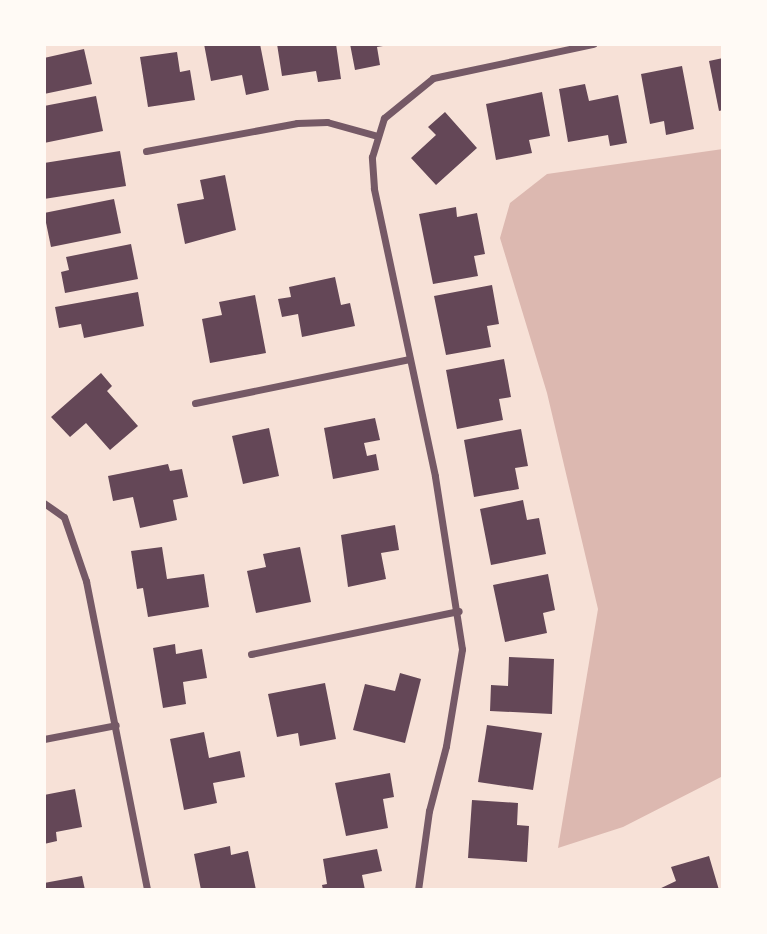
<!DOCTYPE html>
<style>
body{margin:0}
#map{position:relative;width:767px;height:934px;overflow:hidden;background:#f7e1d7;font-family:"Roboto Serif",serif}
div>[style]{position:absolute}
.water>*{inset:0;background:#dcb8b0}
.building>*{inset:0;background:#644757}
.minor>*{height:7px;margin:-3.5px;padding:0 3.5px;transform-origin:3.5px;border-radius:3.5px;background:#755966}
span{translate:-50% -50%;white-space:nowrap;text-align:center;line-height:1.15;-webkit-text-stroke:5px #fffaf5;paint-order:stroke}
.frame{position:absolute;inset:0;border:46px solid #fffaf5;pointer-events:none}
</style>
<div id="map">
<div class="water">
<i style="clip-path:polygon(723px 149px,723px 776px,623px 827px,558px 848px,598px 609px,547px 393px,500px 238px,510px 203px,547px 174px)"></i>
</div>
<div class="building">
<i style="clip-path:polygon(204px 44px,260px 44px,269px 90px,246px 95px,242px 75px,211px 81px)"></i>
<i style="clip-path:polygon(277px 44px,336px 44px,341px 79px,318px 82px,316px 71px,282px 76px)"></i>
<i style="clip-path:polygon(350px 44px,388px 44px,389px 45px,377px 47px,380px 65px,355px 70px)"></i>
<i style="clip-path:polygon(84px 49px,92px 84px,44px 94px,44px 58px)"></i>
<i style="clip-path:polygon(177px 52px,180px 72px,190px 70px,195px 100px,148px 107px,140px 57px)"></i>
<i style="clip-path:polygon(723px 58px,723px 110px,719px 111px,709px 61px)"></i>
<i style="clip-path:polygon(682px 66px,694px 129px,666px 135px,664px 121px,650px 124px,641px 74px)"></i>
<i style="clip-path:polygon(585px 84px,589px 101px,618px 95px,627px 143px,610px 146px,608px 135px,568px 142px,559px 89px)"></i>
<i style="clip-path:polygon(542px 92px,550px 136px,529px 140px,532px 153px,496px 160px,486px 104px)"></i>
<i style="clip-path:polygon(96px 96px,103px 131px,44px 143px,44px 106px)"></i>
<i style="clip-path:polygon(445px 112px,477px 148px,436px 185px,411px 158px,436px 135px,428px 127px)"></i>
<i style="clip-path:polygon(120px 151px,126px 186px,44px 199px,44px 163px)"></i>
<i style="clip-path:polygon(225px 175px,236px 230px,185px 244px,177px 204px,204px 199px,200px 180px)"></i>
<i style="clip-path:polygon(114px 199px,121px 233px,51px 247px,44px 213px)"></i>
<i style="clip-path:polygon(456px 207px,457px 217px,477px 213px,485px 254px,474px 256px,478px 276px,433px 284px,419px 214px)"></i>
<i style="clip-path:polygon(131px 244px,138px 279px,65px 293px,61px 272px,69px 270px,66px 257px)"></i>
<i style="clip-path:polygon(335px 277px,341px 305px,350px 303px,355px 326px,302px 337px,298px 314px,282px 317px,278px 299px,291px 297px,289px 287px)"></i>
<i style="clip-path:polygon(492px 285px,499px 324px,487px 326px,491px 347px,446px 355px,434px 296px)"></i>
<i style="clip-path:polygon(138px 292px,144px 326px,84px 338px,81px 324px,59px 328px,55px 307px)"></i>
<i style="clip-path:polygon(255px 295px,266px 353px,210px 363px,202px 319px,222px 315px,219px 302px)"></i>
<i style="clip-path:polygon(504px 359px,511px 397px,499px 399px,503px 420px,457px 429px,446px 370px)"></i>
<i style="clip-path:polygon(101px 373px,112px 386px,107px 391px,138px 426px,110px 450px,86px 423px,70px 437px,51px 417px)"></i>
<i style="clip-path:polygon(375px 418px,380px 440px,364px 443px,367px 456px,376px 454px,379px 470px,333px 479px,324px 428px)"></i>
<i style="clip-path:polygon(269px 428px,279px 476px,243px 484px,232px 436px)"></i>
<i style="clip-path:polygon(521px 429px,528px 466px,515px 468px,519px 489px,474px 497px,464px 440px)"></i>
<i style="clip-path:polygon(168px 464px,170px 471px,182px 469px,188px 497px,173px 500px,177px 520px,140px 528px,133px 497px,113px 501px,108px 476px)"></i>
<i style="clip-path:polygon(523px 500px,527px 520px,539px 518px,546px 554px,491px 565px,480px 509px)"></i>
<i style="clip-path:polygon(395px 525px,399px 550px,381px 553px,386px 579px,348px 587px,341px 535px)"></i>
<i style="clip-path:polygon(162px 547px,167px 579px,204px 574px,209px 607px,148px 617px,143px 588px,137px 589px,131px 551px)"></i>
<i style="clip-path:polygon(300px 547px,311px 602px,256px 613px,247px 571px,266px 567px,263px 554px)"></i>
<i style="clip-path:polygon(548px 574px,555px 610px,543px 613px,547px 633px,505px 642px,493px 585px)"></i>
<i style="clip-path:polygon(175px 644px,176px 654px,202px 649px,207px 678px,183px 682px,186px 704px,163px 708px,153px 648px)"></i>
<i style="clip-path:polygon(509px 657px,554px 659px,552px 714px,490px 711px,491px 685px,508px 686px)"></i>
<i style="clip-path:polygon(400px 673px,421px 679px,405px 743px,353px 730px,365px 684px,395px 691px)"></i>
<i style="clip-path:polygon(325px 683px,336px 739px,300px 746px,298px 733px,277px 737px,268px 694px)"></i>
<i style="clip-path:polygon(487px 725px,542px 733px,533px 790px,478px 782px)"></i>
<i style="clip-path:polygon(204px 732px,209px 758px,240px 751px,245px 777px,213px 783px,217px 803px,184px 810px,170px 739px)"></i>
<i style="clip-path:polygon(390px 773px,394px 797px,383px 799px,388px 828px,346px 836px,335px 783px)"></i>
<i style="clip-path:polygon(75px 789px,82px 827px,56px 832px,57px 841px,44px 844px,44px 795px)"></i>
<i style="clip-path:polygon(472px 800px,518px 803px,517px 825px,529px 826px,527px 862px,468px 858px)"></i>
<i style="clip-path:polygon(230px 846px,231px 855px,248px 851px,256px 890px,201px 890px,194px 854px)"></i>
<i style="clip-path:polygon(377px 849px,382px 871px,362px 875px,365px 890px,323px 890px,322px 885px,327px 884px,323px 859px)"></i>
<i style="clip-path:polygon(709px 856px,719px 890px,657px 890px,676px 881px,671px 867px)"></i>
<i style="clip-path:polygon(82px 876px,85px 890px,44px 890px,44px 883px)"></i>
</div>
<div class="minor">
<i style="left:146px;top:151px;width:154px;rotate:-10.5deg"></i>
<i style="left:297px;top:123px;width:30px;rotate:-2deg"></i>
<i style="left:327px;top:122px;width:52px;rotate:15.6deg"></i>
<i style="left:195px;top:403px;width:219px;rotate:-11.6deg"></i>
<i style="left:44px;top:503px;width:24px;rotate:35deg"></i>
<i style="left:64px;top:517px;width:68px;rotate:71deg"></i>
<i style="left:86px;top:581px;width:315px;rotate:78.8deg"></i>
<i style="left:251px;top:654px;width:212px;rotate:-11.7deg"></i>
<i style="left:44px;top:739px;width:73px;rotate:-11deg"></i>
<i style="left:418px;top:890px;width:80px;rotate:-82.1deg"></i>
<i style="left:429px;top:811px;width:67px;rotate:-75.3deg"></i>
<i style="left:446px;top:746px;width:98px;rotate:-80.6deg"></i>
<i style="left:462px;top:649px;width:175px;rotate:-98.9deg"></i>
<i style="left:435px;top:476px;width:294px;rotate:-102deg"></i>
<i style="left:374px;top:188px;width:31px;rotate:-94deg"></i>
<i style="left:372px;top:157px;width:41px;rotate:-72.9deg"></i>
<i style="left:384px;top:118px;width:63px;rotate:-39.2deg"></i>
<i style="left:433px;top:78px;width:164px;rotate:-12deg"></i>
</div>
<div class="frame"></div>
</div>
